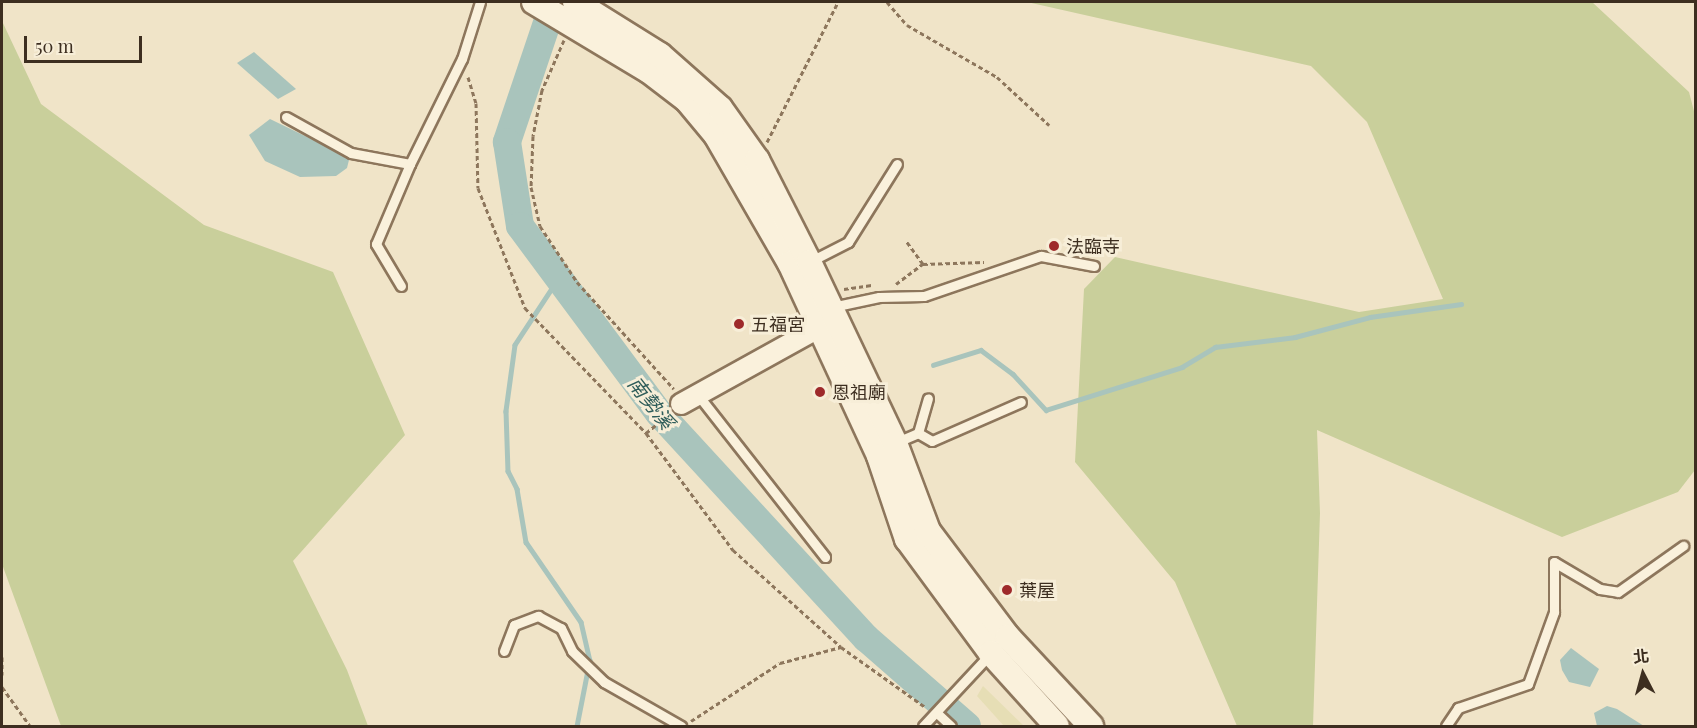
<!DOCTYPE html>
<meta charset="utf-8">
<style>
body{margin:0}
#map{position:relative;width:1697px;height:728px;overflow:hidden;background:#f0e4c8;font-family:"Playfair Display","Noto Sans TC",serif}
div>[style]{position:absolute}
.farmland>*{inset:0;background:#e6deb5}
.green>*{inset:0;background:#c9cf9b}
.water>*{inset:0;background:#a9c4bc}
.stream>*{height:4.5px;margin:-2.25px;padding:0 2.25px;transform-origin:2.25px;border-radius:2.25px;background:#a9c4bc}
.river>*{height:28px;margin:-14px;padding:0 14px;transform-origin:14px;border-radius:14px;background:#a9c4bc}
.path>*{height:3px;margin-top:-1.5px;transform-origin:0;background:repeating-linear-gradient(90deg,#8d765c 0 4.5px,transparent 0 7.5px)}
.roads{filter:drop-shadow(2px 0 #8d765c) drop-shadow(-2px 0 #8d765c) drop-shadow(0 2px #8d765c) drop-shadow(0 -2px #8d765c)}
.service>*{height:9px;margin:-4.5px;padding:0 4.5px;transform-origin:4.5px;border-radius:4.5px;background:#faf1dc}
.minor>*{height:20px;margin:-10px;padding:0 10px;transform-origin:10px;border-radius:10px;background:#faf1dc}
.tertiary>*{height:24px;margin:-12px;padding:0 12px;transform-origin:12px;border-radius:12px;background:#faf1dc}
.dots>*{width:16px;height:16px;translate:-50% -50%;box-sizing:border-box;border:3px solid #f7eed8;border-radius:50%}
span{translate:-50% -50%;white-space:nowrap;text-align:center;line-height:1.15;-webkit-text-stroke:6px #f7eed8;paint-order:stroke}
.poi-label{font-size:18px;color:#3d2e20}
.left{translate:0 -50%;text-align:left}
.water-label{font-size:20px;color:#2f5d5a;font-style:italic}
.frame{position:absolute;inset:0;border:3px solid #3d2e20;pointer-events:none}
.north{position:absolute;left:1613px;top:644px;width:60px;height:60px;-webkit-text-stroke:4px #f7eed8;paint-order:stroke;rotate:354deg;font-size:16px;font-weight:700;line-height:24px;text-align:center;color:#3d2e20}
.north::after{content:'';display:block;margin:auto;width:21px;height:27px;background:#3d2e20;clip-path:polygon(50% 0,100% 100%,50% 72%,0 100%)}
.scale{position:absolute;left:24px;top:36px;width:118px;height:27px;box-sizing:border-box;border:3px solid #3d2e20;border-top:0;padding-left:8px;font-size:18px;line-height:21px;white-space:nowrap;color:#3d2e20;-webkit-text-stroke:4px #f7eed8;paint-order:stroke}
</style>
<div id="map">
<div class="farmland">
<i style="clip-path:polygon(983px 686px,1024px 726px,1004px 726px,977px 696px)"></i>
</div>
<div class="green">
<i style="clip-path:polygon(1027px 2px,1592px 2px,1689px 92px,1695px 115px,1695px 470px,1678px 492px,1562px 537px,1317px 430px,1320px 513px,1313px 726px,1237px 726px,1175px 582px,1075px 462px,1084px 289px,1115px 257px,1359px 312px,1443px 299px,1367px 122px,1311px 66px)"></i>
<i style="clip-path:polygon(2px 21px,41px 104px,204px 225px,333px 272px,405px 435px,293px 561px,347px 670px,368px 726px,61px 726px,2px 564px)"></i>
</div>
<div class="water">
<i style="clip-path:polygon(254px 52px,296px 89px,278px 99px,237px 63px)"></i>
<i style="clip-path:polygon(270px 119px,336px 151px,349px 160px,347px 168px,336px 176px,300px 177px,265px 161px,249px 135px)"></i>
<i style="clip-path:polygon(1571px 648px,1599px 669px,1590px 687px,1569px 682px,1562px 670px,1560px 660px)"></i>
<i style="clip-path:polygon(1607px 706px,1617px 709px,1644px 726px,1597px 726px,1594px 713px)"></i>
</div>
<div class="stream">
<i style="left:559px;top:278px;width:80px;rotate:123.3deg"></i>
<i style="left:515px;top:345px;width:67px;rotate:97.8deg"></i>
<i style="left:506px;top:411px;width:60px;rotate:88.1deg"></i>
<i style="left:508px;top:471px;width:20px;rotate:63deg"></i>
<i style="left:517px;top:489px;width:54px;rotate:80.4deg"></i>
<i style="left:526px;top:542px;width:97px;rotate:55.5deg"></i>
<i style="left:581px;top:622px;width:39px;rotate:77deg"></i>
<i style="left:590px;top:660px;width:67px;rotate:101.1deg"></i>
<i style="left:933px;top:365px;width:50px;rotate:-17.4deg"></i>
<i style="left:981px;top:350px;width:40px;rotate:37deg"></i>
<i style="left:1013px;top:374px;width:49px;rotate:47.5deg"></i>
<i style="left:1046px;top:410px;width:143px;rotate:-17.5deg"></i>
<i style="left:1182px;top:367px;width:39px;rotate:-31deg"></i>
<i style="left:1215px;top:347px;width:81px;rotate:-7.1deg"></i>
<i style="left:1295px;top:337px;width:78px;rotate:-14.9deg"></i>
<i style="left:1370px;top:317px;width:92px;rotate:-8.1deg"></i>
</div>
<div class="river">
<i style="left:554px;top:2px;width:148px;rotate:108.6deg"></i>
<i style="left:507px;top:142px;width:85px;rotate:81.2deg"></i>
<i style="left:520px;top:226px;width:233px;rotate:53.4deg"></i>
<i style="left:659px;top:413px;width:306px;rotate:47.4deg"></i>
<i style="left:866px;top:638px;width:134px;rotate:41.1deg"></i>
</div>
<div class="path">
<i style="left:887px;top:2px;width:30px;rotate:49deg"></i>
<i style="left:907px;top:25px;width:104px;rotate:30deg"></i>
<i style="left:997px;top:77px;width:71px;rotate:42.7deg"></i>
<i style="left:564px;top:40px;width:55px;rotate:113.7deg"></i>
<i style="left:542px;top:90px;width:47px;rotate:101.1deg"></i>
<i style="left:533px;top:136px;width:51px;rotate:92.2deg"></i>
<i style="left:531px;top:187px;width:40px;rotate:77deg"></i>
<i style="left:540px;top:226px;width:67px;rotate:56.5deg"></i>
<i style="left:577px;top:282px;width:144px;rotate:47.8deg"></i>
<i style="left:468px;top:77px;width:27px;rotate:73deg"></i>
<i style="left:476px;top:103px;width:85px;rotate:88.7deg"></i>
<i style="left:478px;top:188px;width:129px;rotate:68.6deg"></i>
<i style="left:525px;top:308px;width:174px;rotate:45.9deg"></i>
<i style="left:646px;top:433px;width:146px;rotate:53.4deg"></i>
<i style="left:733px;top:550px;width:145px;rotate:41.9deg"></i>
<i style="left:767px;top:142px;width:157px;rotate:-63.1deg"></i>
<i style="left:923px;top:264px;width:61px;rotate:-1.9deg"></i>
<i style="left:896px;top:284px;width:34px;rotate:-37deg"></i>
<i style="left:923px;top:264px;width:29px;rotate:-126deg"></i>
<i style="left:844px;top:289px;width:28px;rotate:-8deg"></i>
<i style="left:646px;top:433px;width:28px;rotate:-39deg"></i>
<i style="left:2px;top:657px;width:18px;rotate:90deg"></i>
<i style="left:2px;top:687px;width:48px;rotate:54.3deg"></i>
<i style="left:691px;top:721px;width:106px;rotate:-33.1deg"></i>
<i style="left:780px;top:663px;width:63px;rotate:-14.7deg"></i>
<i style="left:841px;top:647px;width:103px;rotate:35.5deg"></i>
</div>
<div class="roads">
<div class="service">
<i style="left:286px;top:117px;width:74px;rotate:29deg"></i>
<i style="left:351px;top:153px;width:60px;rotate:10.6deg"></i>
<i style="left:410px;top:164px;width:117px;rotate:-63.7deg"></i>
<i style="left:462px;top:59px;width:60px;rotate:-72.5deg"></i>
<i style="left:809px;top:262px;width:44px;rotate:-27.1deg"></i>
<i style="left:848px;top:242px;width:92px;rotate:-57.9deg"></i>
<i style="left:401px;top:286px;width:49px;rotate:-120.8deg"></i>
<i style="left:376px;top:244px;width:87px;rotate:-67deg"></i>
<i style="left:832px;top:307px;width:48px;rotate:-12deg"></i>
<i style="left:879px;top:297px;width:45px;rotate:-1.3deg"></i>
<i style="left:924px;top:296px;width:124px;rotate:-18.9deg"></i>
<i style="left:1041px;top:256px;width:54px;rotate:10.7deg"></i>
<i style="left:698px;top:395px;width:206px;rotate:51.9deg"></i>
<i style="left:918px;top:433px;width:36px;rotate:-74deg"></i>
<i style="left:897px;top:442px;width:23px;rotate:-23deg"></i>
<i style="left:918px;top:433px;width:16px;rotate:30deg"></i>
<i style="left:932px;top:441px;width:97px;rotate:-23.7deg"></i>
<i style="left:504px;top:651px;width:28px;rotate:-69deg"></i>
<i style="left:514px;top:625px;width:26px;rotate:-21deg"></i>
<i style="left:538px;top:616px;width:26px;rotate:28deg"></i>
<i style="left:561px;top:628px;width:25px;rotate:64deg"></i>
<i style="left:572px;top:651px;width:45px;rotate:44.1deg"></i>
<i style="left:604px;top:682px;width:89px;rotate:29.7deg"></i>
<i style="left:937px;top:713px;width:19px;rotate:43deg"></i>
<i style="left:923px;top:726px;width:100px;rotate:-47deg"></i>
<i style="left:1446px;top:726px;width:22px;rotate:-56deg"></i>
<i style="left:1458px;top:708px;width:74px;rotate:-18.9deg"></i>
<i style="left:1528px;top:684px;width:77px;rotate:-70.1deg"></i>
<i style="left:1554px;top:612px;width:50px;rotate:-90deg"></i>
<i style="left:1554px;top:562px;width:53px;rotate:30.4deg"></i>
<i style="left:1600px;top:589px;width:18px;rotate:9deg"></i>
<i style="left:1618px;top:592px;width:80px;rotate:-35.3deg"></i>
</div>
<div class="minor">
<i style="left:681px;top:404px;width:159px;rotate:-29deg"></i>
</div>
<div class="tertiary">
<i style="left:534px;top:2px;width:134px;rotate:31deg"></i>
<i style="left:649px;top:71px;width:48px;rotate:37.3deg"></i>
<i style="left:687px;top:100px;width:45px;rotate:50.4deg"></i>
<i style="left:716px;top:135px;width:148px;rotate:60deg"></i>
<i style="left:790px;top:263px;width:213px;rotate:65.2deg"></i>
<i style="left:879px;top:456px;width:88px;rotate:71.4deg"></i>
<i style="left:907px;top:539px;width:142px;rotate:53.6deg"></i>
<i style="left:991px;top:653px;width:98px;rotate:47.9deg"></i>
<i style="left:575px;top:2px;width:100px;rotate:31.9deg"></i>
<i style="left:660px;top:55px;width:80px;rotate:41.5deg"></i>
<i style="left:720px;top:108px;width:64px;rotate:54.6deg"></i>
<i style="left:757px;top:160px;width:114px;rotate:63deg"></i>
<i style="left:809px;top:262px;width:200px;rotate:64.6deg"></i>
<i style="left:895px;top:443px;width:94px;rotate:69.4deg"></i>
<i style="left:928px;top:531px;width:133px;rotate:53deg"></i>
<i style="left:1008px;top:637px;width:122px;rotate:47deg"></i>
</div>
</div>
<div class="dots">
<i style="left:1054px;top:246px;background:#9e2a2b"></i>
<i style="left:739px;top:324px;background:#9e2a2b"></i>
<i style="left:820px;top:392px;background:#9e2a2b"></i>
<i style="left:1007px;top:590px;background:#9e2a2b"></i>
</div>
<div class="poi-label">
<span class="left" style="left:1066px;top:246px">法臨寺</span>
<span class="left" style="left:751px;top:324px">五福宮</span>
<span class="left" style="left:832px;top:392px">恩祖廟</span>
<span class="left" style="left:1019px;top:590px">葉屋</span>
</div>
<div class="water-label">
<span style="left:652px;top:402px;rotate:52deg">南勢溪</span>
</div>
<div class="frame"></div>
<div class="north">北</div>
<div class="scale">50 m</div>
</div>
